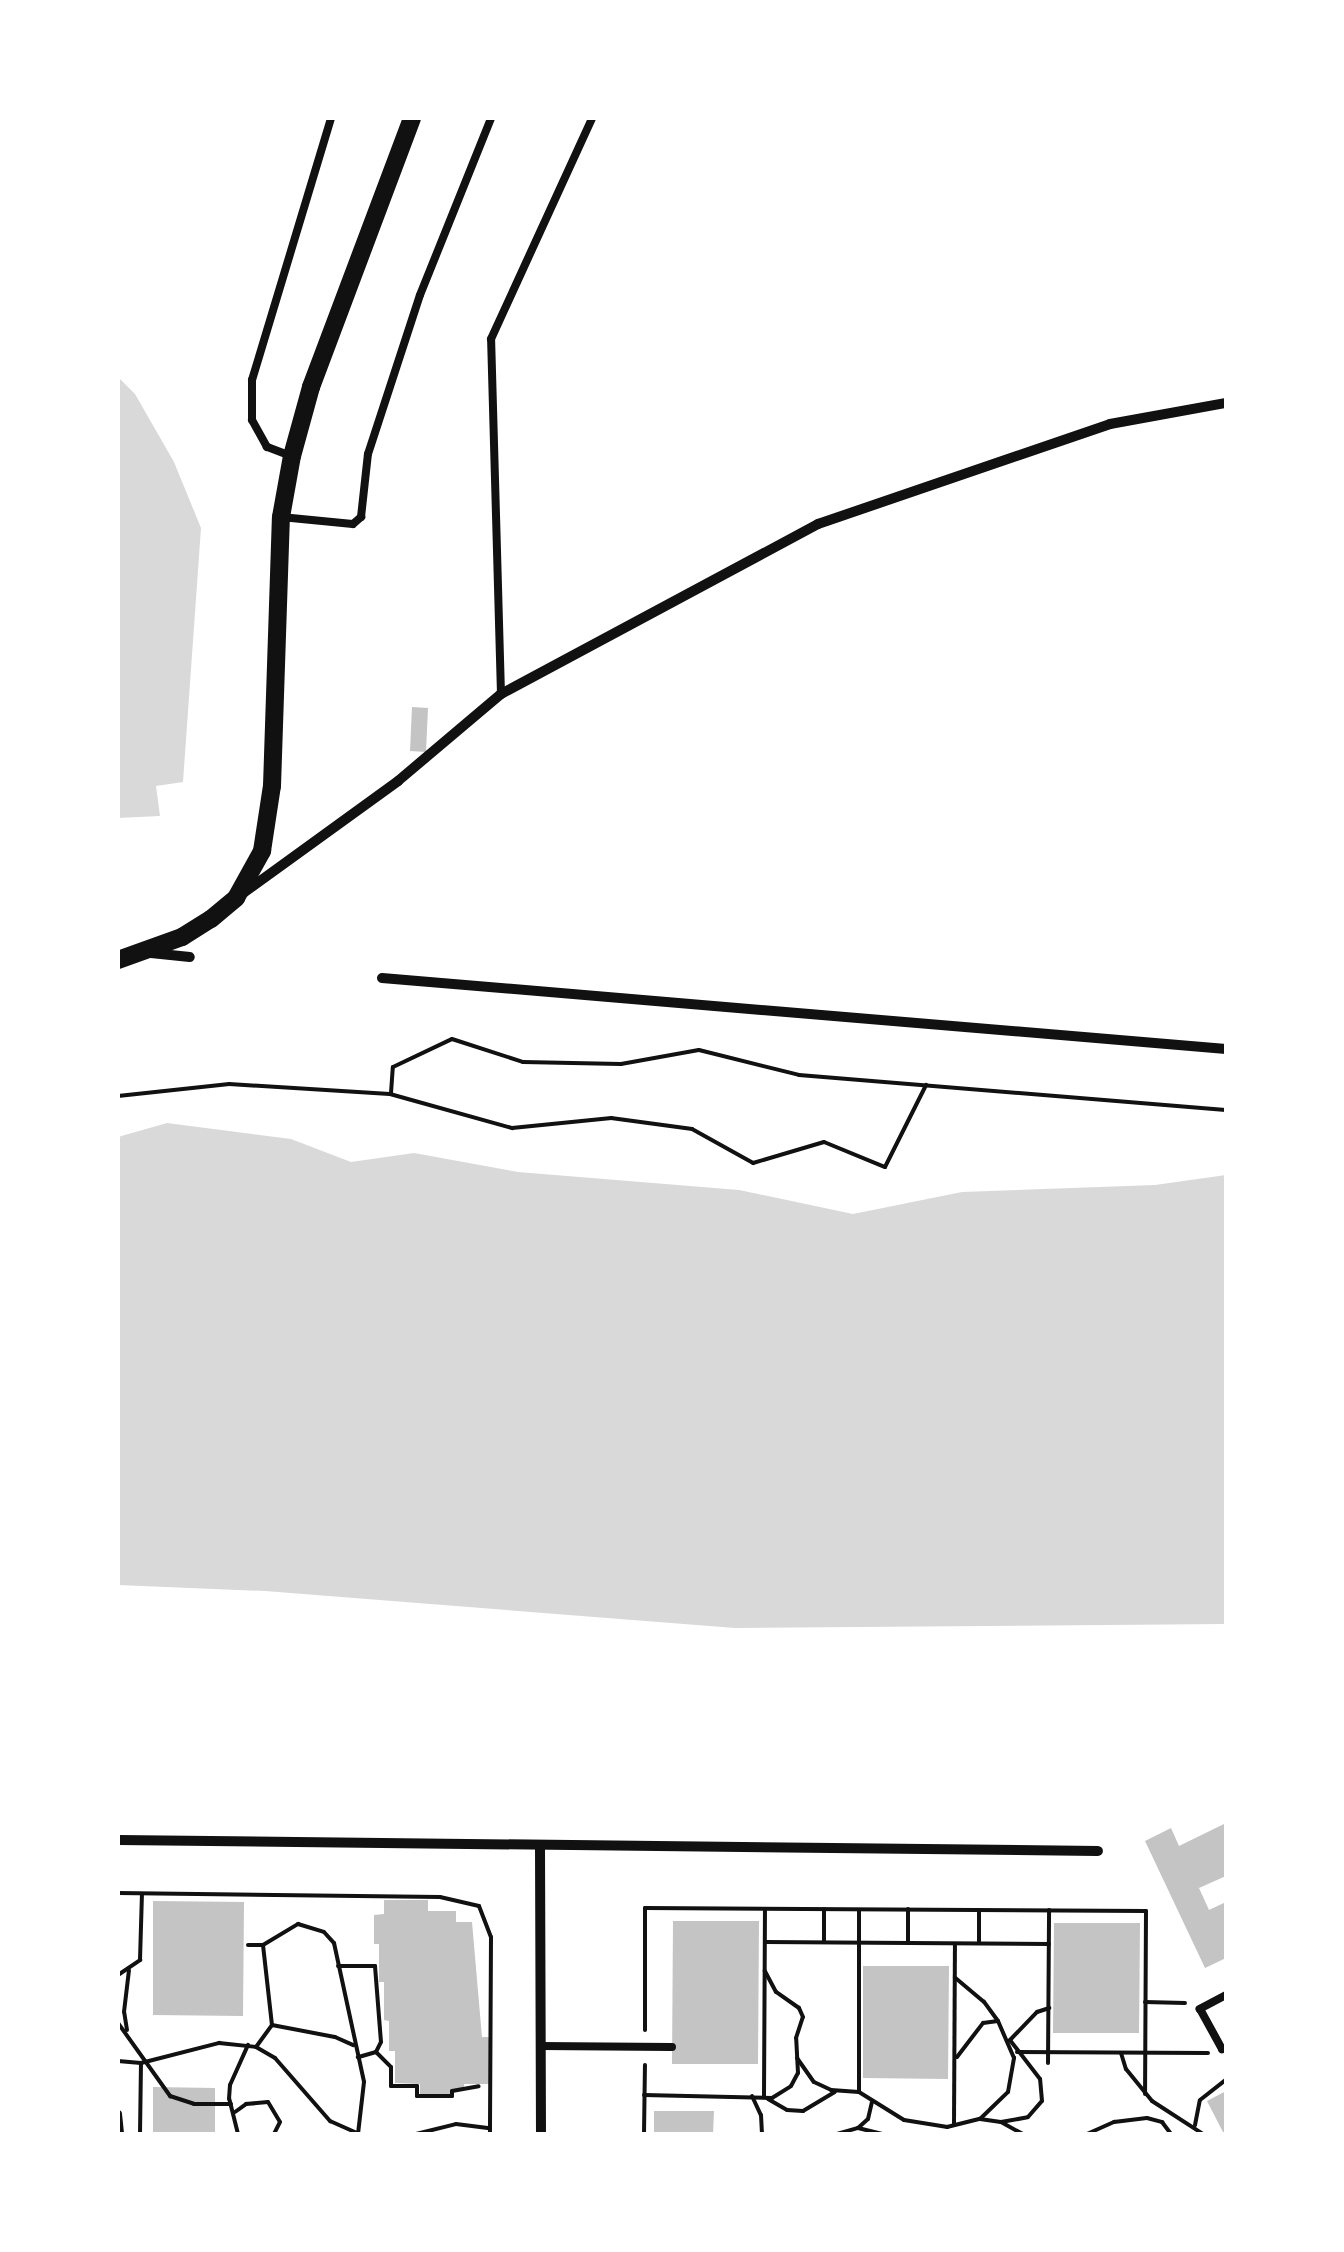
<!DOCTYPE html>
<style>
body{margin:0}
#map{position:relative;width:1344px;height:2252px;overflow:hidden;background:#fff;font-family:Spectral,serif}
div>[style]{position:absolute}
.water>*{inset:0;background:#d9d9d9}
.building>*{inset:0;background:#c4c4c4}
.path>*{height:4px;margin:-2px;padding:0 2px;transform-origin:2px;border-radius:2px;background:#111}
.service>*{height:8px;margin:-4px;padding:0 4px;transform-origin:4px;border-radius:4px;background:#111}
.minor>*{height:10px;margin:-5px;padding:0 5px;transform-origin:5px;border-radius:5px;background:#111}
.tertiary>*{height:18px;margin:-9px;padding:0 9px;transform-origin:9px;border-radius:9px;background:#111}
span{translate:-50% -50%;white-space:nowrap;text-align:center;line-height:1.15;-webkit-text-stroke:9px #fff;paint-order:stroke}
.frame{position:absolute;inset:0;border:120px solid #fff;pointer-events:none}
</style>
<div id="map">
<div class="water">
<i style="clip-path:polygon(118px 377px,135px 394px,174px 462px,201px 528px,183px 782px,156px 786px,160px 816px,118px 818px)"></i>
<i style="clip-path:polygon(167px 1123px,291px 1139px,351px 1162px,414px 1153px,518px 1172px,739px 1190px,853px 1214px,962px 1192px,1155px 1185px,1226px 1175px,1226px 1624px,735px 1628px,265px 1591px,118px 1585px,118px 1137px)"></i>
</div>
<div class="building">
<i style="clip-path:polygon(412px 707px,428px 708px,426px 752px,410px 751px)"></i>
<i style="clip-path:polygon(1226px 1823px,1226px 1876px,1199px 1888px,1209px 1910px,1226px 1902px,1226px 1958px,1205px 1968px,1145px 1841px,1171px 1828px,1179px 1846px)"></i>
<i style="clip-path:polygon(384px 1900px,428px 1900px,428px 1911px,456px 1911px,456px 1922px,472px 1922px,482px 2037px,489px 2037px,489px 2084px,464px 2084px,464px 2089px,450px 2089px,450px 2095px,420px 2095px,420px 2084px,395px 2083px,395px 2051px,389px 2051px,389px 2021px,384px 2020px,384px 1982px,379px 1982px,379px 1944px,374px 1944px,374px 1915px,384px 1914px)"></i>
<i style="clip-path:polygon(153px 1901px,244px 1902px,243px 2016px,153px 2015px)"></i>
<i style="clip-path:polygon(673px 1921px,759px 1921px,758px 2064px,672px 2064px)"></i>
<i style="clip-path:polygon(1054px 1923px,1140px 1923px,1139px 2033px,1053px 2033px)"></i>
<i style="clip-path:polygon(863px 1966px,949px 1966px,948px 2079px,863px 2078px)"></i>
<i style="clip-path:polygon(153px 2087px,215px 2088px,215px 2134px,153px 2134px)"></i>
<i style="clip-path:polygon(1226px 2091px,1226px 2134px,1224px 2134px,1207px 2101px)"></i>
<i style="clip-path:polygon(654px 2111px,714px 2111px,713px 2134px,654px 2134px)"></i>
</div>
<div class="path">
<i style="left:391px;top:1093px;width:26px;rotate:-86deg"></i>
<i style="left:393px;top:1067px;width:65px;rotate:-25.4deg"></i>
<i style="left:452px;top:1039px;width:75px;rotate:17.9deg"></i>
<i style="left:523px;top:1062px;width:98px;rotate:1.2deg"></i>
<i style="left:621px;top:1064px;width:79px;rotate:-10.2deg"></i>
<i style="left:699px;top:1050px;width:103px;rotate:14deg"></i>
<i style="left:799px;top:1075px;width:428px;rotate:4.7deg"></i>
<i style="left:118px;top:1096px;width:112px;rotate:-6.2deg"></i>
<i style="left:229px;top:1084px;width:161px;rotate:3.6deg"></i>
<i style="left:390px;top:1094px;width:127px;rotate:15.6deg"></i>
<i style="left:512px;top:1128px;width:100px;rotate:-5.8deg"></i>
<i style="left:611px;top:1118px;width:82px;rotate:7.7deg"></i>
<i style="left:692px;top:1129px;width:70px;rotate:29.1deg"></i>
<i style="left:753px;top:1163px;width:74px;rotate:-16.5deg"></i>
<i style="left:824px;top:1142px;width:66px;rotate:22.3deg"></i>
<i style="left:885px;top:1167px;width:92px;rotate:-63.4deg"></i>
<i style="left:118px;top:1893px;width:322px;rotate:0.7deg"></i>
<i style="left:440px;top:1897px;width:40px;rotate:13deg"></i>
<i style="left:479px;top:1906px;width:33px;rotate:69deg"></i>
<i style="left:491px;top:1937px;width:197px;rotate:90.3deg"></i>
<i style="left:765px;top:1942px;width:284px;rotate:0.4deg"></i>
<i style="left:824px;top:1942px;width:33px;rotate:-90deg"></i>
<i style="left:908px;top:1943px;width:34px;rotate:-90deg"></i>
<i style="left:979px;top:1943px;width:33px;rotate:-90deg"></i>
<i style="left:248px;top:1945px;width:15px"></i>
<i style="left:263px;top:1945px;width:41px;rotate:-31deg"></i>
<i style="left:298px;top:1924px;width:27px;rotate:17deg"></i>
<i style="left:324px;top:1932px;width:15px;rotate:48deg"></i>
<i style="left:334px;top:1943px;width:142px;rotate:77.8deg"></i>
<i style="left:364px;top:2082px;width:52px;rotate:96.6deg"></i>
<i style="left:263px;top:1945px;width:81px;rotate:83.6deg"></i>
<i style="left:272px;top:2025px;width:64px;rotate:10.8deg"></i>
<i style="left:335px;top:2037px;width:20px;rotate:24deg"></i>
<i style="left:338px;top:1966px;width:37px"></i>
<i style="left:375px;top:1966px;width:76px;rotate:85.5deg"></i>
<i style="left:381px;top:2042px;width:11px;rotate:117deg"></i>
<i style="left:376px;top:2052px;width:19px;rotate:164deg"></i>
<i style="left:118px;top:1975px;width:27px;rotate:-34deg"></i>
<i style="left:140px;top:1960px;width:66px;rotate:-88.3deg"></i>
<i style="left:1145px;top:2002px;width:40px;rotate:1.4deg"></i>
<i style="left:118px;top:2023px;width:90px;rotate:54.5deg"></i>
<i style="left:170px;top:2096px;width:25px;rotate:18deg"></i>
<i style="left:194px;top:2104px;width:37px"></i>
<i style="left:127px;top:2030px;width:18px;rotate:-99deg"></i>
<i style="left:124px;top:2012px;width:42px;rotate:-83.2deg"></i>
<i style="left:645px;top:2030px;width:122px;rotate:-90deg"></i>
<i style="left:645px;top:1908px;width:501px;rotate:0.34deg"></i>
<i style="left:1146px;top:1911px;width:183px;rotate:90.3deg"></i>
<i style="left:256px;top:2047px;width:27px;rotate:-54deg"></i>
<i style="left:376px;top:2052px;width:21px;rotate:45deg"></i>
<i style="left:391px;top:2067px;width:19px;rotate:90deg"></i>
<i style="left:391px;top:2086px;width:26px"></i>
<i style="left:417px;top:2086px;width:10px;rotate:90deg"></i>
<i style="left:417px;top:2096px;width:35px"></i>
<i style="left:452px;top:2096px;width:5px;rotate:-90deg"></i>
<i style="left:452px;top:2091px;width:27px;rotate:-10deg"></i>
<i style="left:1017px;top:2052px;width:191px;rotate:0.3deg"></i>
<i style="left:1121px;top:2053px;width:17px;rotate:73deg"></i>
<i style="left:1126px;top:2069px;width:41px;rotate:50.9deg"></i>
<i style="left:1152px;top:2101px;width:61px;rotate:32.9deg"></i>
<i style="left:957px;top:2057px;width:43px;rotate:-52.6deg"></i>
<i style="left:983px;top:2023px;width:15px;rotate:-8deg"></i>
<i style="left:797px;top:2058px;width:29px;rotate:55deg"></i>
<i style="left:814px;top:2082px;width:19px;rotate:25deg"></i>
<i style="left:831px;top:2090px;width:28px;rotate:4deg"></i>
<i style="left:859px;top:2092px;width:53px;rotate:31.9deg"></i>
<i style="left:904px;top:2120px;width:44px;rotate:9.2deg"></i>
<i style="left:947px;top:2127px;width:34px;rotate:-14deg"></i>
<i style="left:980px;top:2119px;width:39px;rotate:-44deg"></i>
<i style="left:1008px;top:2092px;width:35px;rotate:-80deg"></i>
<i style="left:1014px;top:2058px;width:40px;rotate:-113.4deg"></i>
<i style="left:998px;top:2021px;width:24px;rotate:-126deg"></i>
<i style="left:984px;top:2002px;width:38px;rotate:-140deg"></i>
<i style="left:118px;top:2061px;width:23px;rotate:5deg"></i>
<i style="left:141px;top:2063px;width:81px;rotate:-14.4deg"></i>
<i style="left:219px;top:2043px;width:37px;rotate:6deg"></i>
<i style="left:256px;top:2047px;width:22px;rotate:30deg"></i>
<i style="left:275px;top:2058px;width:84px;rotate:48.9deg"></i>
<i style="left:330px;top:2121px;width:32px;rotate:24deg"></i>
<i style="left:1048px;top:2063px;width:153px;rotate:-89.6deg"></i>
<i style="left:859px;top:2092px;width:181px;rotate:-90deg"></i>
<i style="left:644px;top:2095px;width:128px;rotate:1.3deg"></i>
<i style="left:772px;top:2098px;width:22px;rotate:-32deg"></i>
<i style="left:791px;top:2086px;width:15px;rotate:-62deg"></i>
<i style="left:798px;top:2073px;width:35px;rotate:-93deg"></i>
<i style="left:796px;top:2038px;width:22px;rotate:-72deg"></i>
<i style="left:803px;top:2017px;width:10px;rotate:-114deg"></i>
<i style="left:799px;top:2008px;width:28px;rotate:-145deg"></i>
<i style="left:776px;top:1992px;width:24px;rotate:-118deg"></i>
<i style="left:752px;top:2096px;width:21px;rotate:65deg"></i>
<i style="left:761px;top:2115px;width:19px;rotate:87deg"></i>
<i style="left:764px;top:2096px;width:185px;rotate:-89.7deg"></i>
<i style="left:768px;top:2099px;width:22px;rotate:30deg"></i>
<i style="left:787px;top:2110px;width:16px;rotate:4deg"></i>
<i style="left:803px;top:2111px;width:37px;rotate:-31deg"></i>
<i style="left:235px;top:2112px;width:14px;rotate:-36deg"></i>
<i style="left:246px;top:2104px;width:22px;rotate:-5deg"></i>
<i style="left:268px;top:2102px;width:23px;rotate:59deg"></i>
<i style="left:280px;top:2122px;width:13px;rotate:117deg"></i>
<i style="left:980px;top:2119px;width:21px;rotate:8deg"></i>
<i style="left:1001px;top:2122px;width:25px;rotate:29deg"></i>
<i style="left:1001px;top:2122px;width:27px;rotate:-10deg"></i>
<i style="left:1028px;top:2117px;width:21px;rotate:-49deg"></i>
<i style="left:1042px;top:2101px;width:22px;rotate:-95deg"></i>
<i style="left:1040px;top:2079px;width:49px;rotate:-127.6deg"></i>
<i style="left:1010px;top:2040px;width:39px;rotate:-46deg"></i>
<i style="left:1037px;top:2012px;width:13px;rotate:-18deg"></i>
<i style="left:954px;top:2125px;width:181px;rotate:-89.7deg"></i>
<i style="left:1195px;top:2125px;width:25px;rotate:-79deg"></i>
<i style="left:1200px;top:2100px;width:33px;rotate:-38deg"></i>
<i style="left:858px;top:2128px;width:13px;rotate:-42deg"></i>
<i style="left:868px;top:2119px;width:17px;rotate:-77deg"></i>
<i style="left:140px;top:2134px;width:70px;rotate:-89.2deg"></i>
<i style="left:238px;top:2134px;width:36px;rotate:-104deg"></i>
<i style="left:229px;top:2099px;width:14px;rotate:-86deg"></i>
<i style="left:230px;top:2085px;width:44px;rotate:-65.8deg"></i>
<i style="left:416px;top:2134px;width:41px;rotate:-14deg"></i>
<i style="left:456px;top:2124px;width:34px;rotate:7deg"></i>
<i style="left:644px;top:2134px;width:69px;rotate:-89.2deg"></i>
<i style="left:837px;top:2134px;width:22px;rotate:-16deg"></i>
<i style="left:858px;top:2128px;width:25px;rotate:14deg"></i>
<i style="left:1087px;top:2134px;width:30px;rotate:-24deg"></i>
<i style="left:1114px;top:2122px;width:33px;rotate:-7deg"></i>
<i style="left:1147px;top:2118px;width:16px;rotate:15deg"></i>
<i style="left:1162px;top:2122px;width:15px;rotate:53deg"></i>
</div>
<div class="service">
<i style="left:291px;top:456px;width:26px;rotate:-159deg"></i>
<i style="left:267px;top:447px;width:31px;rotate:-119deg"></i>
<i style="left:252px;top:420px;width:40px;rotate:-90deg"></i>
<i style="left:252px;top:380px;width:274px;rotate:-73.2deg"></i>
<i style="left:281px;top:517px;width:72px;rotate:5.6deg"></i>
<i style="left:353px;top:524px;width:11px;rotate:-41deg"></i>
<i style="left:361px;top:517px;width:63px;rotate:-83.7deg"></i>
<i style="left:368px;top:454px;width:167px;rotate:-71.9deg"></i>
<i style="left:420px;top:295px;width:191px;rotate:-68.1deg"></i>
<i style="left:501px;top:694px;width:355px;rotate:-91.6deg"></i>
<i style="left:491px;top:339px;width:243px;rotate:-65.4deg"></i>
<i style="left:1226px;top:1995px;width:30px;rotate:152deg"></i>
<i style="left:1200px;top:2009px;width:46px;rotate:61.2deg"></i>
<i style="left:1222px;top:2049px;width:4px"></i>
<i style="left:540px;top:2046px;width:132px;rotate:0.4deg"></i>
<i style="left:118px;top:2114px;width:20px;rotate:84deg"></i>
</div>
<div class="minor">
<i style="left:242px;top:894px;width:193px;rotate:-35.9deg"></i>
<i style="left:398px;top:781px;width:135px;rotate:-40.2deg"></i>
<i style="left:501px;top:694px;width:360px;rotate:-28.2deg"></i>
<i style="left:818px;top:524px;width:309px;rotate:-18.9deg"></i>
<i style="left:1110px;top:424px;width:118px;rotate:-10.3deg"></i>
<i style="left:151px;top:953px;width:39px;rotate:6deg"></i>
<i style="left:382px;top:978px;width:847px;rotate:4.81deg"></i>
<i style="left:118px;top:1840px;width:980px;rotate:0.64deg"></i>
<i style="left:540px;top:1847px;width:287px;rotate:89.8deg"></i>
</div>
<div class="tertiary">
<i style="left:118px;top:960px;width:68px;rotate:-19.8deg"></i>
<i style="left:182px;top:937px;width:34px;rotate:-32deg"></i>
<i style="left:211px;top:919px;width:33px;rotate:-40deg"></i>
<i style="left:236px;top:898px;width:54px;rotate:-61deg"></i>
<i style="left:262px;top:851px;width:66px;rotate:-81.3deg"></i>
<i style="left:272px;top:786px;width:269px;rotate:-88.1deg"></i>
<i style="left:281px;top:517px;width:62px;rotate:-79.8deg"></i>
<i style="left:292px;top:456px;width:72px;rotate:-74.6deg"></i>
<i style="left:311px;top:387px;width:287px;rotate:-69.4deg"></i>
</div>
<div class="frame"></div>
</div>
